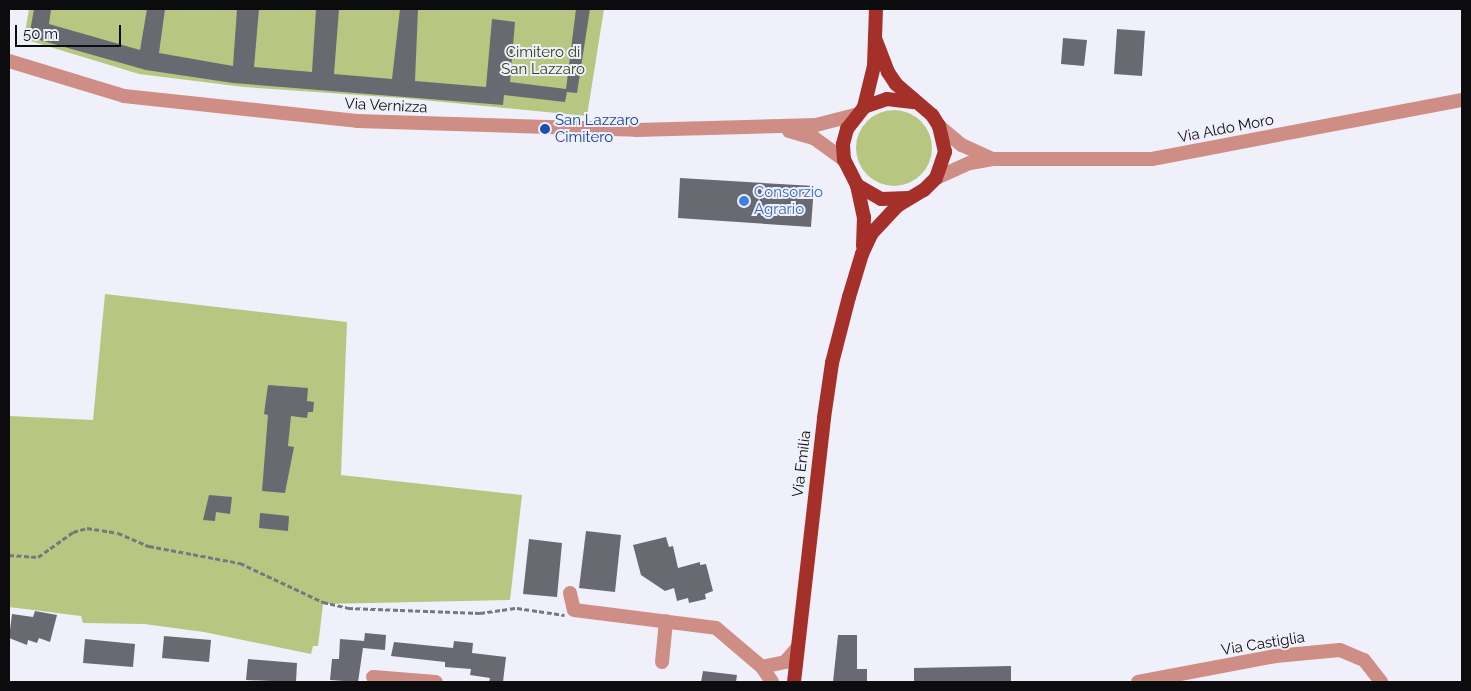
<!DOCTYPE html>
<style>
body{margin:0}
#map{position:relative;width:1471px;height:691px;overflow:hidden;background:#eff0fa;font-family:Raleway,sans-serif}
div>[style]{position:absolute}
.green>*{inset:0;background:#b7c781}
.round{border-radius:50%}
.building>*{inset:0;background:#696971}
.path>*{height:2.5px;margin-top:-1.25px;transform-origin:0;background:repeating-linear-gradient(90deg,#77787e 0 5px,transparent 0 7.5px)}
.minor>*{height:14px;margin:-7px;padding:0 7px;transform-origin:7px;border-radius:7px;background:#cf8e85}
.tertiary>*{height:14px;margin:-7px;padding:0 7px;transform-origin:7px;border-radius:7px;background:#cf8e85}
.primary>*{height:14px;margin:-7px;padding:0 7px;transform-origin:7px;border-radius:7px;background:#a5302a}
.dots>*{width:14px;height:14px;translate:-50% -50%;box-sizing:border-box;border:2px solid #eff0fa;border-radius:50%}
span{translate:-50% -50%;white-space:nowrap;text-align:center;line-height:1.15;-webkit-text-stroke:4px #eff0fa;paint-order:stroke}
.park-label{font-size:15px;color:#363e17}
.street-label{font-size:15px;color:#0c0c0f}
.transit-label{font-size:15px;color:#164399}
.left{translate:0 -50%;text-align:left}
.shop-label{font-size:15px;color:#366cbe}
.frame{position:absolute;inset:0;border:10px solid #0c0c0f;pointer-events:none}
.scale{position:absolute;left:15px;top:25px;width:106px;height:22px;box-sizing:border-box;border:2px solid #0c0c0f;border-top:0;padding-left:6px;font-size:15px;line-height:18px;white-space:nowrap;color:#0c0c0f;-webkit-text-stroke:4px #eff0fa;paint-order:stroke}
</style>
<div id="map">
<div class="green">
<i style="clip-path:polygon(29px 9px,604px 9px,587px 116px,402px 98px,244px 87px,139px 74px,24px 39px)"></i>
<i class="round" style="left:856px;top:110px;width:76px;height:76px"></i>
<i style="clip-path:polygon(105px 294px,347px 322px,341px 475px,522px 495px,510px 600px,323px 604px,318px 646px,313px 646px,311px 654px,204px 632px,144px 624px,83px 623px,81px 616px,9px 607px,9px 416px,93px 420px)"></i>
</div>
<div class="building">
<i style="clip-path:polygon(34px 9px,51px 9px,49px 24px,140px 50px,147px 9px,165px 9px,159px 53px,233px 66px,237px 9px,259px 9px,254px 67px,312px 72px,316px 9px,339px 9px,334px 74px,392px 79px,400px 9px,418px 9px,415px 81px,486px 87px,492px 19px,515px 22px,510px 82px,566px 89px,576px 9px,590px 9px,577px 93px,567px 92px,565px 102px,504px 95px,503px 105px,233px 83px,146px 70px,29px 37px)"></i>
<i style="clip-path:polygon(1117px 29px,1145px 31px,1142px 76px,1114px 74px)"></i>
<i style="clip-path:polygon(1063px 38px,1087px 40px,1084px 66px,1061px 64px)"></i>
<i style="clip-path:polygon(680px 178px,814px 186px,811px 227px,678px 218px)"></i>
<i style="clip-path:polygon(268px 385px,308px 388px,307px 401px,314px 402px,313px 412px,308px 412px,307px 418px,291px 416px,288px 446px,294px 447px,285px 493px,262px 491px,268px 415px,264px 414px)"></i>
<i style="clip-path:polygon(209px 495px,232px 497px,230px 514px,216px 512px,215px 521px,203px 520px)"></i>
<i style="clip-path:polygon(260px 513px,289px 516px,288px 531px,259px 528px)"></i>
<i style="clip-path:polygon(586px 531px,621px 535px,615px 592px,579px 588px)"></i>
<i style="clip-path:polygon(666px 537px,669px 547px,673px 546px,678px 568px,700px 562px,700px 565px,706px 564px,713px 591px,705px 594px,706px 599px,689px 603px,688px 598px,677px 601px,674px 588px,665px 591px,641px 575px,633px 545px)"></i>
<i style="clip-path:polygon(529px 539px,562px 543px,557px 597px,523px 594px)"></i>
<i style="clip-path:polygon(35px 611px,57px 615px,50px 642px,39px 638px,37px 643px,28px 640px,27px 645px,9px 638px,12px 614px,33px 617px)"></i>
<i style="clip-path:polygon(365px 633px,386px 635px,385px 650px,363px 648px,358px 682px,330px 680px,332px 659px,339px 659px,340px 639px,364px 641px)"></i>
<i style="clip-path:polygon(838px 635px,857px 635px,857px 669px,867px 669px,867px 682px,833px 682px)"></i>
<i style="clip-path:polygon(164px 636px,211px 640px,209px 662px,162px 658px)"></i>
<i style="clip-path:polygon(85px 639px,135px 644px,133px 667px,83px 663px)"></i>
<i style="clip-path:polygon(454px 641px,473px 643px,472px 653px,506px 657px,503px 682px,489px 682px,490px 678px,470px 675px,471px 669px,445px 667px,445px 662px,391px 656px,394px 642px,453px 648px)"></i>
<i style="clip-path:polygon(248px 659px,297px 663px,296px 682px,246px 680px)"></i>
<i style="clip-path:polygon(1011px 666px,1011px 682px,914px 682px,914px 668px)"></i>
<i style="clip-path:polygon(703px 671px,737px 675px,736px 682px,701px 682px)"></i>
</div>
<div class="path">
<i style="left:9px;top:555px;width:29px;rotate:4deg"></i>
<i style="left:38px;top:557px;width:43px;rotate:-35.5deg"></i>
<i style="left:73px;top:532px;width:15px;rotate:-16deg"></i>
<i style="left:87px;top:528px;width:31px;rotate:9deg"></i>
<i style="left:118px;top:533px;width:34px;rotate:23deg"></i>
<i style="left:149px;top:546px;width:93px;rotate:10.6deg"></i>
<i style="left:240px;top:563px;width:92px;rotate:25.2deg"></i>
<i style="left:323px;top:602px;width:26px;rotate:13deg"></i>
<i style="left:348px;top:608px;width:132px;rotate:2.2deg"></i>
<i style="left:480px;top:613px;width:37px;rotate:-8deg"></i>
<i style="left:517px;top:608px;width:48px;rotate:8.5deg"></i>
</div>
<div class="minor">
<i style="left:570px;top:593px;width:17px;rotate:77deg"></i>
<i style="left:574px;top:610px;width:143px;rotate:7.2deg"></i>
<i style="left:716px;top:628px;width:60px;rotate:40.3deg"></i>
<i style="left:762px;top:667px;width:18px;rotate:56deg"></i>
<i style="left:662px;top:662px;width:41px;rotate:-84.4deg"></i>
<i style="left:762px;top:667px;width:24px;rotate:-12deg"></i>
<i style="left:785px;top:662px;width:18px;rotate:-49deg"></i>
<i style="left:373px;top:677px;width:63px;rotate:4.5deg"></i>
<i style="left:1138px;top:682px;width:140px;rotate:-10.7deg"></i>
<i style="left:1276px;top:656px;width:64px;rotate:-5.4deg"></i>
<i style="left:1340px;top:650px;width:26px;rotate:23deg"></i>
<i style="left:1364px;top:660px;width:28px;rotate:52deg"></i>
</div>
<div class="tertiary">
<i style="left:9px;top:61px;width:120px;rotate:16.9deg"></i>
<i style="left:124px;top:96px;width:234px;rotate:6.1deg"></i>
<i style="left:357px;top:121px;width:279px;rotate:1.8deg"></i>
<i style="left:636px;top:130px;width:180px;rotate:-1.6deg"></i>
<i style="left:816px;top:125px;width:40px;rotate:-14.4deg"></i>
<i style="left:939px;top:126px;width:30px;rotate:40deg"></i>
<i style="left:962px;top:145px;width:33px;rotate:25deg"></i>
<i style="left:789px;top:131px;width:26px;rotate:16deg"></i>
<i style="left:814px;top:138px;width:37px;rotate:36deg"></i>
<i style="left:936px;top:178px;width:37px;rotate:-24deg"></i>
<i style="left:970px;top:163px;width:23px;rotate:-10deg"></i>
<i style="left:993px;top:159px;width:159px"></i>
<i style="left:1152px;top:159px;width:316px;rotate:-10.8deg"></i>
</div>
<div class="primary">
<i style="left:864px;top:107px;width:42px;rotate:-76.3deg"></i>
<i style="left:874px;top:66px;width:57px;rotate:-88deg"></i>
<i style="left:857px;top:185px;width:33px;rotate:78deg"></i>
<i style="left:864px;top:217px;width:29px;rotate:92deg"></i>
<i style="left:908px;top:198px;width:27px;rotate:178deg"></i>
<i style="left:881px;top:199px;width:28px;rotate:-150deg"></i>
<i style="left:857px;top:185px;width:28px;rotate:-117deg"></i>
<i style="left:844px;top:160px;width:16px;rotate:-94deg"></i>
<i style="left:843px;top:144px;width:16px;rotate:-75deg"></i>
<i style="left:847px;top:129px;width:28px;rotate:-52deg"></i>
<i style="left:864px;top:107px;width:24px;rotate:-19deg"></i>
<i style="left:887px;top:99px;width:26px;rotate:7deg"></i>
<i style="left:794px;top:682px;width:266px;rotate:-83.5deg"></i>
<i style="left:824px;top:418px;width:56px;rotate:-81.7deg"></i>
<i style="left:832px;top:363px;width:68px;rotate:-75.6deg"></i>
<i style="left:849px;top:297px;width:45px;rotate:-73.2deg"></i>
<i style="left:862px;top:254px;width:23px;rotate:-65deg"></i>
<i style="left:872px;top:233px;width:37px;rotate:-47deg"></i>
<i style="left:897px;top:206px;width:31px;rotate:-31deg"></i>
<i style="left:924px;top:190px;width:17px;rotate:-45deg"></i>
<i style="left:936px;top:178px;width:28px;rotate:-71deg"></i>
<i style="left:945px;top:152px;width:27px;rotate:-103deg"></i>
<i style="left:939px;top:126px;width:13px;rotate:-122deg"></i>
<i style="left:932px;top:115px;width:48px;rotate:-139.3deg"></i>
<i style="left:896px;top:84px;width:14px;rotate:-124deg"></i>
<i style="left:888px;top:72px;width:36px;rotate:-111deg"></i>
</div>
<div class="dots">
<i style="left:545px;top:129px;background:#1a4fb4"></i>
<i style="left:744px;top:201px;background:#3f7fe0"></i>
</div>
<div class="park-label">
<span style="left:543px;top:61px">Cimitero di<br>San Lazzaro</span>
</div>
<div class="street-label">
<span style="left:386px;top:106px;rotate:3deg">Via Vernizza</span>
<span style="left:1226px;top:129px;rotate:-11deg">Via Aldo Moro</span>
<span style="left:802px;top:464px;rotate:-83deg">Via Emilia</span>
<span style="left:1263px;top:644px;rotate:-9deg">Via Castiglia</span>
</div>
<div class="transit-label">
<span class="left" style="left:555px;top:129px">San Lazzaro<br>Cimitero</span>
</div>
<div class="shop-label">
<span class="left" style="left:754px;top:201px">Consorzio<br>Agrario</span>
</div>
<div class="frame"></div>
<div class="scale">50 m</div>
</div>
